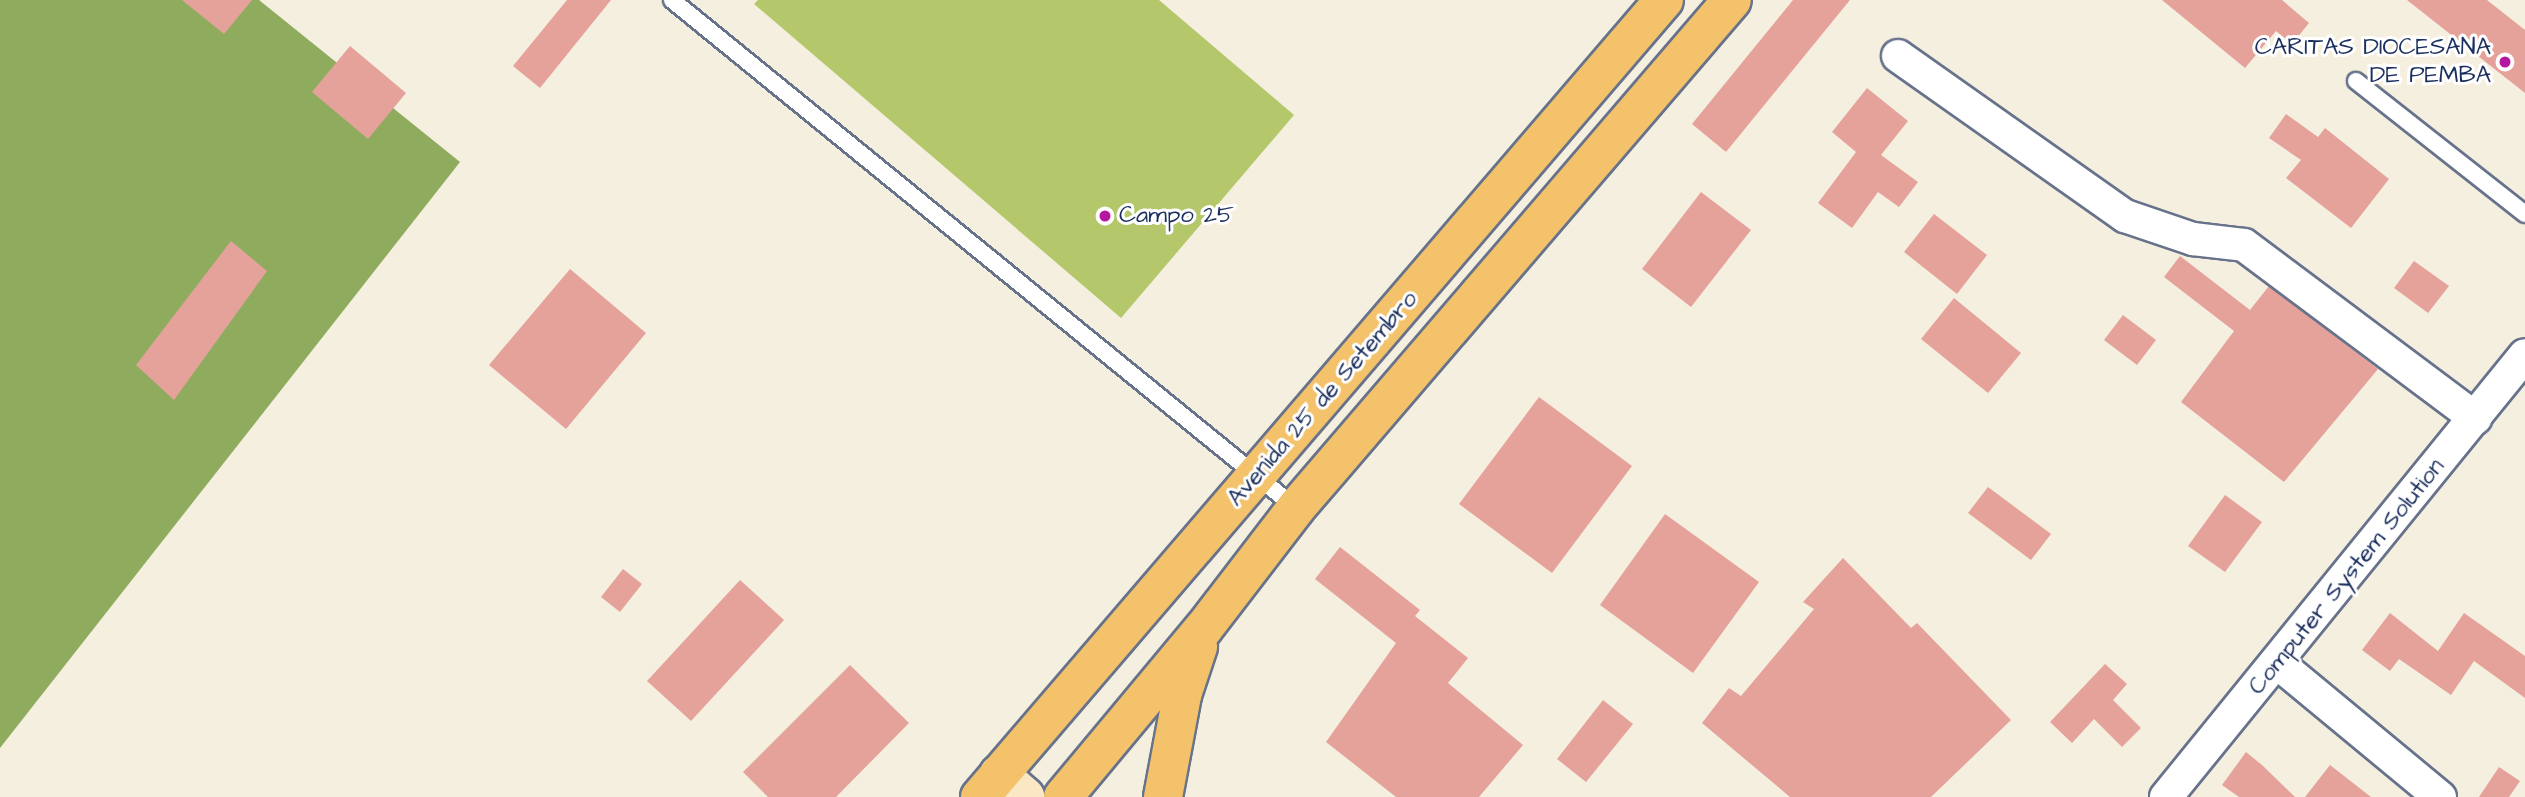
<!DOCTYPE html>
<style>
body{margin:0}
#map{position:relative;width:2525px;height:797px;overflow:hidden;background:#f5efdf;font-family:"Architects Daughter",sans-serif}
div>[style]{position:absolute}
.green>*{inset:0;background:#b4c76a}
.forest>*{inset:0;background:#8fac5e}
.building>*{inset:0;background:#e5a29b}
.roads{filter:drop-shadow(2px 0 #67728b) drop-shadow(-2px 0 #67728b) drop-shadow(0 2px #67728b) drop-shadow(0 -2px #67728b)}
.service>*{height:16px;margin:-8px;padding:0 8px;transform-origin:8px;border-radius:8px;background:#fff}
.minor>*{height:32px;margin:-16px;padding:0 16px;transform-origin:16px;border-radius:16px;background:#fff}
.secondary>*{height:38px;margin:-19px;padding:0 19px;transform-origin:19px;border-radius:19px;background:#fae7c3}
.trunk>*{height:38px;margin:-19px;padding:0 19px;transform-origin:19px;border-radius:19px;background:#f3c26a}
.dots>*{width:19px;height:19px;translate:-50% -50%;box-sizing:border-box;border:4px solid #fff;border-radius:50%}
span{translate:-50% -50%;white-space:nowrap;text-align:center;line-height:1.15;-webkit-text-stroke:6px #fff;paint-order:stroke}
.poi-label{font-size:24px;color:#1b2f5e}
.right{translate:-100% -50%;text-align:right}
.left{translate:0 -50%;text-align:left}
.street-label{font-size:24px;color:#1b2f5e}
</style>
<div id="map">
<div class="green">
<i style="clip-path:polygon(758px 0,1159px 0,1294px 115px,1121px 318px,754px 4px)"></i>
</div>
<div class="forest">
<i style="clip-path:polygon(0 0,259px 0,460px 162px,0 748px)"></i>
</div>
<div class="building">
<i style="clip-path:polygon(182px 0,252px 0,224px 34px)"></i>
<i style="clip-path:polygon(567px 0,611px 0,540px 88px,513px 66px)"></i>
<i style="clip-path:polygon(1793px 0,1850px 0,1726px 152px,1692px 124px)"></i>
<i style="clip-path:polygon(2162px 0,2282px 0,2309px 23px,2292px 44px,2276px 31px,2245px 68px)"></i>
<i style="clip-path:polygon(2407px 0,2487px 0,2525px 30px,2525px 93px)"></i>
<i style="clip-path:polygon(350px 46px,406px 93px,368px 139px,312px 92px)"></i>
<i style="clip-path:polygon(1867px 88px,1908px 121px,1881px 155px,1918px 182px,1899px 207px,1878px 192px,1852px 228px,1818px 203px,1856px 152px,1832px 132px)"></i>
<i style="clip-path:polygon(2286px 114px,2318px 137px,2325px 128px,2389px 179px,2351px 228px,2286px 178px,2301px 160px,2269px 138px)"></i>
<i style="clip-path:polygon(1701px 192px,1751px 230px,1691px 307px,1642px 269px)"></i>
<i style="clip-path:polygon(1934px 214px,1987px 255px,1957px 294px,1904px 252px)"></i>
<i style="clip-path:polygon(231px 241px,267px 271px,174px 400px,136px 365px)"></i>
<i style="clip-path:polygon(2180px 256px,2250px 310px,2269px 286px,2378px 369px,2284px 482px,2181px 402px,2234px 331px,2164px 277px)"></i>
<i style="clip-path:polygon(2414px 261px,2449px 286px,2428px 313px,2394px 288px)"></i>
<i style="clip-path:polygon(570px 269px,646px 333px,566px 429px,489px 365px)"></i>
<i style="clip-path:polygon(1954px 298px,2021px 353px,1988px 393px,1921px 339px)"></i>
<i style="clip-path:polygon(2123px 315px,2156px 340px,2137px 365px,2104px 340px)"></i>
<i style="clip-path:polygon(1539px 397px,1632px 466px,1552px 573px,1459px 504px)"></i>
<i style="clip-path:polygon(1988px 487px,2051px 534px,2031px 560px,1968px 513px)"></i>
<i style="clip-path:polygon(2225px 495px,2262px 522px,2225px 572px,2188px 546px)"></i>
<i style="clip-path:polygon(1665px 514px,1759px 582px,1693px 673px,1600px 605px)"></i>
<i style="clip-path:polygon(1340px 547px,1420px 610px,1415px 616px,1468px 658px,1448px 683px,1523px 745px,1479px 797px,1396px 797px,1326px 742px,1396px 643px,1315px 579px)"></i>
<i style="clip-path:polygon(1843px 558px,1911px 628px,1917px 623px,2011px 720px,1931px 797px,1790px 797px,1702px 723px,1729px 688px,1741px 696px,1814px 609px,1803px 602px)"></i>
<i style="clip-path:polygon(623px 569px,642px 584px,620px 612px,601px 597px)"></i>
<i style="clip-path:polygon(740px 580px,784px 620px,691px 721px,647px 681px)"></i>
<i style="clip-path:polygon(2390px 613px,2438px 651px,2464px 613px,2525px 656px,2525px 698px,2474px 661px,2451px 695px,2399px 659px,2390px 671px,2362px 650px)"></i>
<i style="clip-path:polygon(2105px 664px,2127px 684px,2113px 700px,2141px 728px,2122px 747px,2094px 719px,2072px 743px,2050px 722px)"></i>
<i style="clip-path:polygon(850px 665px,909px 723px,836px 797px,768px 797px,743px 772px)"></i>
<i style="clip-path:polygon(1603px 700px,1633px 724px,1586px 782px,1557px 759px)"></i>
<i style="clip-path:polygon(2246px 752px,2262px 765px,2295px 797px,2239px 797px,2222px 785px)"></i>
<i style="clip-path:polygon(2330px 765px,2371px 797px,2305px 797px)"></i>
<i style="clip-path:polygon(2499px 767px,2520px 781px,2509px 797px,2479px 797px)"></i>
</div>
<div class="roads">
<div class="service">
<i style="left:672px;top:0;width:805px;rotate:39.15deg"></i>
<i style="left:2356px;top:81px;width:215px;rotate:38.2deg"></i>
</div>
<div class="minor">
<i style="left:1898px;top:56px;width:278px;rotate:35.2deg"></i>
<i style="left:2125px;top:216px;width:72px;rotate:18.7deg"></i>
<i style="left:2193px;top:239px;width:51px;rotate:6.7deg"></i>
<i style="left:2244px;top:245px;width:289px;rotate:36.8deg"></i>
<i style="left:2279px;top:664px;width:209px;rotate:39.6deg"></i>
<i style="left:2166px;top:797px;width:569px;rotate:-50.92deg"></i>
</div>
<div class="secondary">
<i style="left:999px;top:774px;width:35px;rotate:41deg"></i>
</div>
<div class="trunk">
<i style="left:980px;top:797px;width:1050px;rotate:-49.36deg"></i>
<i style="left:1063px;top:797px;width:220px;rotate:-50.2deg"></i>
<i style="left:1204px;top:628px;width:151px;rotate:-52.5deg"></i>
<i style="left:1296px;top:508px;width:669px;rotate:-49.36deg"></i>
<i style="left:1163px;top:797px;width:104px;rotate:-79.4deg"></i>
<i style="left:1182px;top:695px;width:51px;rotate:-71.6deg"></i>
</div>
</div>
<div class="dots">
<i style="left:2505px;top:62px;background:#b5179e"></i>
<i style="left:1105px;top:216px;background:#b5179e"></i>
</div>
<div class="poi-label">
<span class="right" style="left:2491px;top:62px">CARITAS DIOCESANA<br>DE PEMBA</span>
<span class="left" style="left:1119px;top:216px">Campo 25</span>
</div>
<div class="street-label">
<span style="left:1323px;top:399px;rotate:-49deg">Avenida 25 de Setembro</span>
<span style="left:2347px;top:577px;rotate:-51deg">Computer System Solution</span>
</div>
</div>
